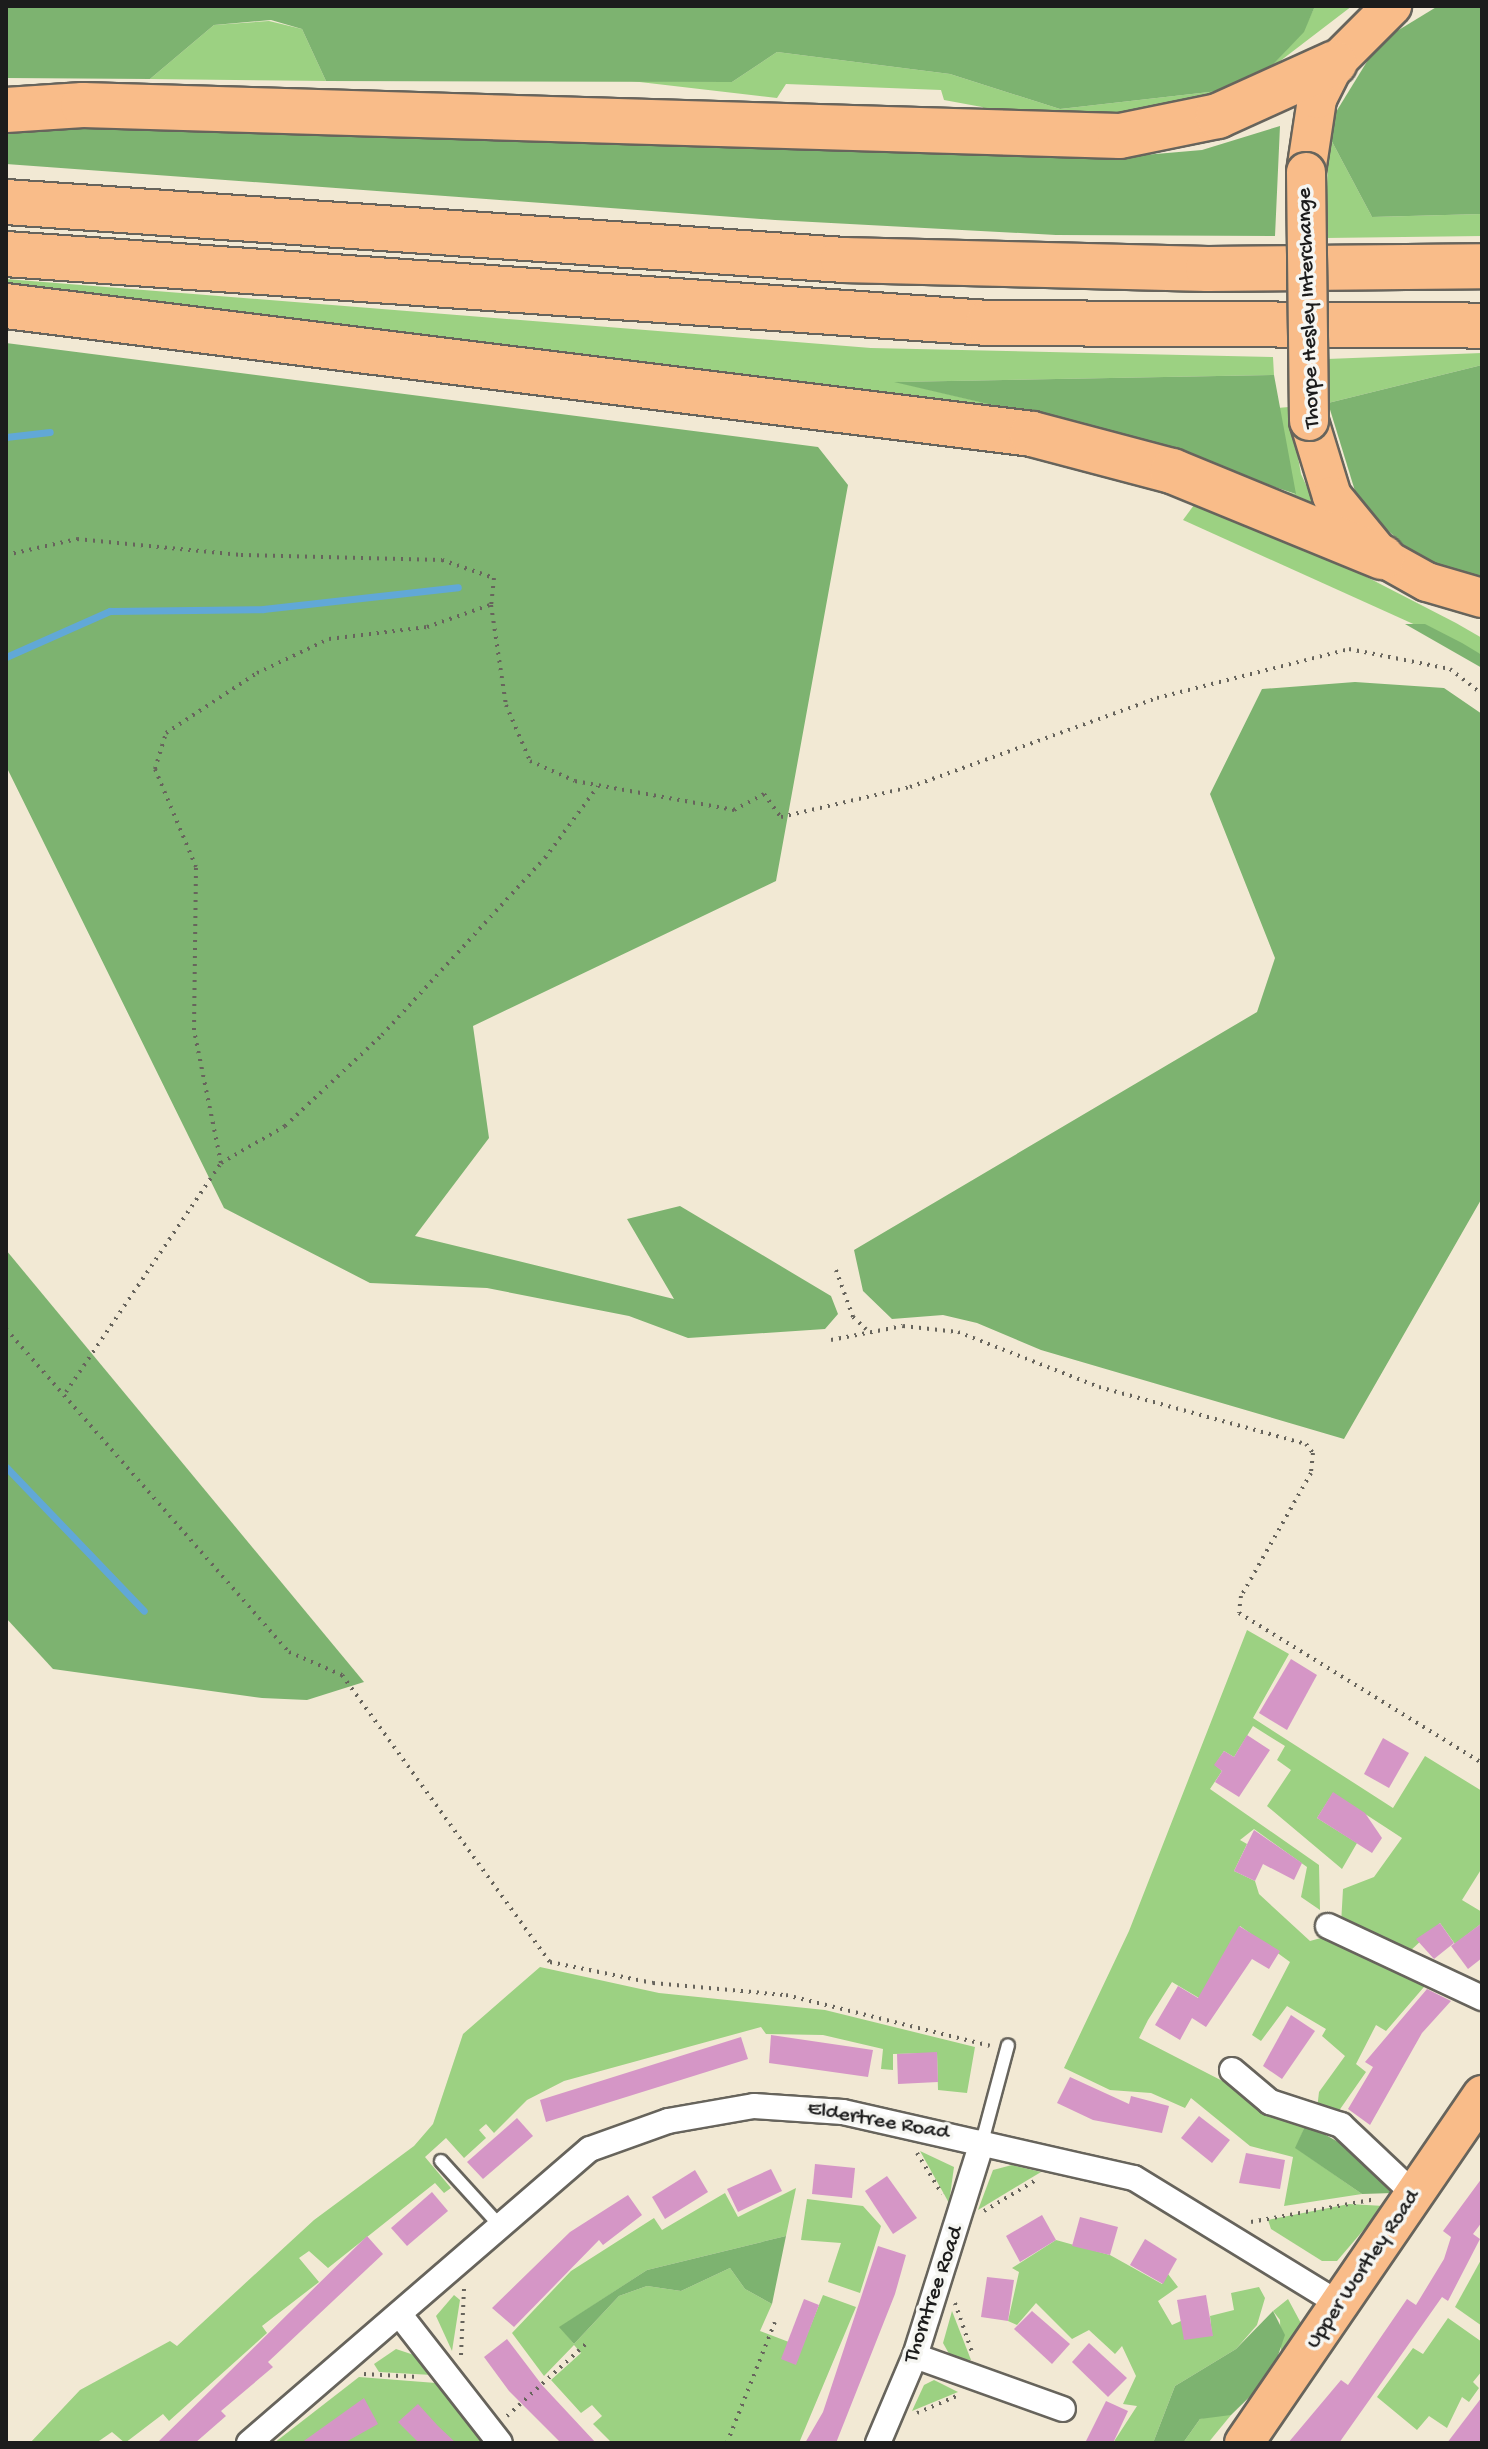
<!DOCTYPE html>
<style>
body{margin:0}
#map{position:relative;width:1488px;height:2449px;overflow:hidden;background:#f2e9d4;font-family:"Gochi Hand",sans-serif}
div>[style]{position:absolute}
.green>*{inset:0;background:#9cd182}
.forest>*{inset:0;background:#7db370}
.stream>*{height:7px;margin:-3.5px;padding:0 3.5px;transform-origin:3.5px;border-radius:3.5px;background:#61a8d7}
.building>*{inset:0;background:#d596c6}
.path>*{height:4px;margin-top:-2px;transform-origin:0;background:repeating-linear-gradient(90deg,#67645c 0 2px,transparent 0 8px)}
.roads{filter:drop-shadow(2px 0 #67645c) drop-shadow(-2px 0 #67645c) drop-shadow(0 2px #67645c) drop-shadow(0 -2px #67645c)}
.lane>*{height:12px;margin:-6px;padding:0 6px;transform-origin:6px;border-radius:6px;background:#fff}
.street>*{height:24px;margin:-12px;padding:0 12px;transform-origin:12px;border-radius:12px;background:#fff}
.primary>*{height:38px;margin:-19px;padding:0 19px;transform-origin:19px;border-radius:19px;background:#f9bc89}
.highway>*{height:44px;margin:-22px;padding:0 22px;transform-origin:22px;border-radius:22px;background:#f9bc89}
.bridges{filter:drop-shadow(2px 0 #67645c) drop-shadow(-2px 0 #67645c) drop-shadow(0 2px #67645c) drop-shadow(0 -2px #67645c)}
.primary-bridge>*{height:38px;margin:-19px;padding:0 19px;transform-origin:19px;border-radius:19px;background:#f9bc89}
span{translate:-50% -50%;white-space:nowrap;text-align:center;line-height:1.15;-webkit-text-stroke:7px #f6f6f2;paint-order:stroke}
.street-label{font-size:22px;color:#1c1c1c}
.frame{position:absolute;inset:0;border:8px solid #1c1c1c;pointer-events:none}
</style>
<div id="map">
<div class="green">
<i style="clip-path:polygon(1315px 6px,1352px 6px,1267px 71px,1303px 32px)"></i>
<i style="clip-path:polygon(269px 21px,302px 29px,326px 81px,150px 79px,214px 25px)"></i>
<i style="clip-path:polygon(777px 52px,950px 74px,1060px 109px,1227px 90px,1112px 122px,1003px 121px,982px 107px,944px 100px,941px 90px,786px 84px,777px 98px,631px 81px,732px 82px)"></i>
<i style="clip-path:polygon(1329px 136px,1372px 217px,1482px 214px,1482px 236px,1325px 238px)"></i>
<i style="clip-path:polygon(6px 279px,871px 348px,1273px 357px,1274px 375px,897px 382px,1095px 429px,6px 288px)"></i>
<i style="clip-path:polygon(1482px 353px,1482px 365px,1328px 403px,1327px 359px)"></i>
<i style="clip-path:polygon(1289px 407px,1301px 474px,1320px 515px,1204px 468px,1295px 494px,1277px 408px)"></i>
<i style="clip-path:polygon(1223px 503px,1456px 623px,1482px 638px,1482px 655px,1183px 520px,1194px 505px)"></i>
<i style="clip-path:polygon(1247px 1630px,1289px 1654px,1253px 1718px,1393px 1808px,1425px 1756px,1482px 1791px,1482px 1868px,1462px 1900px,1482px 1912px,1482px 1923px,1455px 1944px,1440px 1923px,1409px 1952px,1341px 1924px,1343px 1889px,1374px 1877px,1402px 1838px,1333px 1793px,1317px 1818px,1357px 1843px,1342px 1869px,1267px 1806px,1291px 1770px,1277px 1760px,1285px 1746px,1253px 1726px,1234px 1757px,1224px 1751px,1215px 1765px,1222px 1771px,1210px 1789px,1319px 1865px,1320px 1910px,1301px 1897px,1307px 1867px,1254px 1829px,1240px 1840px,1247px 1844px,1234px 1871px,1255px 1881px,1259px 1894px,1310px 1941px,1328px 1936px,1430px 1980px,1386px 2031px,1376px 2025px,1356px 2064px,1366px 2072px,1336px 2115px,1317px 2109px,1319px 2092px,1345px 2056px,1322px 2036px,1326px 2029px,1287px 2006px,1261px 2041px,1252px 2035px,1290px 1962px,1240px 1926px,1199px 1998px,1172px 1982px,1148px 2020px,1139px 2038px,1306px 2124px,1296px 2148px,1362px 2194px,1284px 2206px,1293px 2157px,1250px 2146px,1191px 2098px,1185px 2108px,1151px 2093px,1110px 2090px,1064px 2068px,1129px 1931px)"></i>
<i style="clip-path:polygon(540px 1967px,659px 1993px,825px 2010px,975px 2047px,967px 2093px,938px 2090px,937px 2053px,893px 2054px,893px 2070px,881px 2069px,883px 2049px,823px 2035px,766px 2034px,761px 2027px,564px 2081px,527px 2100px,494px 2133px,486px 2124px,479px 2130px,486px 2138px,464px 2158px,446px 2138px,425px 2157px,451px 2188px,444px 2193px,435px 2183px,328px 2268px,309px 2251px,299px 2258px,319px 2282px,262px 2326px,267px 2333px,169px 2421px,163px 2414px,125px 2443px,112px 2432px,96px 2443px,30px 2443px,80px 2390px,170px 2341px,177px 2346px,314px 2220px,414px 2146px,433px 2124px,463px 2034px)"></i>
<i style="clip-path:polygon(920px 2151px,954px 2167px,949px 2203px)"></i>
<i style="clip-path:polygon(1012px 2165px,1041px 2172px,978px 2210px,993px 2170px)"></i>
<i style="clip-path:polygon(796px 2188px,786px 2236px,647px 2270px,560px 2327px,574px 2344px,619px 2296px,647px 2286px,681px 2291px,730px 2268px,745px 2289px,772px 2304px,760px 2331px,802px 2347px,823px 2295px,856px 2307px,799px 2443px,612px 2443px,593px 2424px,602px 2416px,592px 2405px,581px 2413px,551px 2380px,581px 2353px,574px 2345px,544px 2376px,512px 2333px,571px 2271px,654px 2218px,662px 2230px,725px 2193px,738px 2217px)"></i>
<i style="clip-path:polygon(807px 2199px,863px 2206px,881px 2226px,860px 2293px,828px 2282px,841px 2243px,801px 2240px)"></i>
<i style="clip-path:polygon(1349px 2204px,1384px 2206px,1337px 2261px,1322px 2261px,1271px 2229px,1268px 2220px)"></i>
<i style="clip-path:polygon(1056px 2240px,1110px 2255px,1162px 2284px,1168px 2274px,1178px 2287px,1158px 2301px,1172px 2325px,1181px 2321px,1212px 2335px,1210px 2316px,1234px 2310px,1231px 2293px,1259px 2287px,1265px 2298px,1257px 2325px,1236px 2349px,1175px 2386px,1153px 2443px,1113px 2443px,1137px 2406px,1123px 2404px,1136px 2376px,1122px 2346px,1115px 2354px,1089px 2330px,1072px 2339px,1036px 2303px,1017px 2325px,1008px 2321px,1019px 2272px,1012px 2268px)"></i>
<i style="clip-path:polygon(1482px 2258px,1482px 2326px,1455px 2307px)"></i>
<i style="clip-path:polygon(454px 2295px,460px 2300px,452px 2351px,436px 2316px)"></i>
<i style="clip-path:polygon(1288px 2299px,1303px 2327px,1271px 2376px,1281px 2352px,1280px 2320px,1273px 2311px)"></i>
<i style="clip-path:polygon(952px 2311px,971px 2360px,952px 2359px,943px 2343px)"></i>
<i style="clip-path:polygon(1448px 2318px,1482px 2342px,1482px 2371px,1473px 2382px,1479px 2388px,1469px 2402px,1462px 2397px,1447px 2428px,1429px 2416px,1417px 2430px,1377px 2397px,1413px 2348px,1423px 2354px)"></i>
<i style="clip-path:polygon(396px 2349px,417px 2356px,432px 2375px,379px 2372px,374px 2364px)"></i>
<i style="clip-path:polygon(359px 2377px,436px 2383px,483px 2443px,274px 2443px)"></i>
<i style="clip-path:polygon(934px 2380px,958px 2392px,912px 2411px,924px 2385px)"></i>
<i style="clip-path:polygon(1217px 2414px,1231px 2415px,1208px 2443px,1183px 2443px,1200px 2419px)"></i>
</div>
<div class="forest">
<i style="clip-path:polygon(6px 6px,1315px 6px,1304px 32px,1267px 71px,1227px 90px,1060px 109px,950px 74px,777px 52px,732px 82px,326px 81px,302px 29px,271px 20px,214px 25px,150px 79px,6px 78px)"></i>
<i style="clip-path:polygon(1438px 6px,1482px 6px,1482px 214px,1372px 217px,1329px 136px,1336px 112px,1379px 42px)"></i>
<i style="clip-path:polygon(102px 122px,1144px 155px,1202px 150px,1280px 126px,1275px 236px,1056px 235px,775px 220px,6px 164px,6px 126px)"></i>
<i style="clip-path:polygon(6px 343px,818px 447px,848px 485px,776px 881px,473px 1026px,489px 1138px,415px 1236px,674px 1299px,627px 1219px,680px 1206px,831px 1296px,838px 1314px,825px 1329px,688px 1338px,629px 1316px,487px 1288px,370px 1283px,224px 1208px,6px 766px)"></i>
<i style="clip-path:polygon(1482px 365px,1482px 579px,1418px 558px,1359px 504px,1328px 403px)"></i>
<i style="clip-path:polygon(1274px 375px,1296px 494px,1095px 429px,894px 382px)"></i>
<i style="clip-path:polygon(1405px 624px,1425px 624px,1462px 643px,1482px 655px,1482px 668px)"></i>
<i style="clip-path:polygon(1355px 682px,1444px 688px,1482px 714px,1482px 1198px,1344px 1439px,1041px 1350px,977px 1323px,943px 1315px,892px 1319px,863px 1291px,854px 1250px,1257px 1012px,1275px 958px,1210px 794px,1262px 689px)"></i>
<i style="clip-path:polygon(6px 1250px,364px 1682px,307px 1700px,262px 1698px,53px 1669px,6px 1618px)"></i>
<i style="clip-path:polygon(1306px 2124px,1358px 2153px,1393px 2193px,1362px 2194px,1295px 2148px)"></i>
<i style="clip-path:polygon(786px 2236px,772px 2304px,745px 2289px,730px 2268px,681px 2291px,647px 2286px,619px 2296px,574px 2344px,559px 2327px,647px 2270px)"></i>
<i style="clip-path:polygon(1273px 2311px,1285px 2335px,1271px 2376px,1231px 2415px,1200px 2419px,1183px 2443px,1153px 2443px,1175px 2386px,1236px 2349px)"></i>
</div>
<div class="stream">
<i style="left:6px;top:437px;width:44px;rotate:-6.5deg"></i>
<i style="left:6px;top:657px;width:114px;rotate:-23.9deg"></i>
<i style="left:110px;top:611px;width:153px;rotate:-0.7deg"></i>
<i style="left:263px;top:609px;width:196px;rotate:-6.4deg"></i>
<i style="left:6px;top:1467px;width:199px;rotate:46.2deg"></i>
</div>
<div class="building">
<i style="clip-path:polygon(1291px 1659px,1317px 1675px,1287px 1730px,1259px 1713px)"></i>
<i style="clip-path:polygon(1247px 1735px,1270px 1750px,1239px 1797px,1215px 1782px,1222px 1771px,1214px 1765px,1224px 1751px,1234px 1757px)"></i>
<i style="clip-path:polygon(1383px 1738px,1409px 1753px,1389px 1788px,1364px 1774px)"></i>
<i style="clip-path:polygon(1333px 1792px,1365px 1813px,1382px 1838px,1372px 1853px,1317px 1818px)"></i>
<i style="clip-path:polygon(1254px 1830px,1302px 1863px,1294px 1880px,1263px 1864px,1255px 1881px,1234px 1871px)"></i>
<i style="clip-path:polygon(1440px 1923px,1454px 1943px,1434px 1959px,1416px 1939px)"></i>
<i style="clip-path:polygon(1482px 1923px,1482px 1958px,1468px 1969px,1451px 1946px)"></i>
<i style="clip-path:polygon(1239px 1926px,1280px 1951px,1269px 1969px,1252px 1959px,1206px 2027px,1192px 2018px,1180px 2040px,1155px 2025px,1178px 1986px,1198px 1998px)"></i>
<i style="clip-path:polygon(1427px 1989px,1451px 2001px,1422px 2033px,1370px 2125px,1348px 2109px,1373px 2067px,1365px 2062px)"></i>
<i style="clip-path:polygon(1291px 2015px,1315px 2031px,1282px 2079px,1263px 2066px)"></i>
<i style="clip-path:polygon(771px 2035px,873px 2050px,868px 2077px,769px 2063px)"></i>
<i style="clip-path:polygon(741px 2037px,748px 2059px,546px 2122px,540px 2100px)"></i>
<i style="clip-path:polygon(937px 2052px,938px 2082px,898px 2084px,897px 2054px)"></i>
<i style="clip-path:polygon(1070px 2077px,1129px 2104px,1131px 2096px,1169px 2106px,1162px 2133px,1093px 2120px,1057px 2103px)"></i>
<i style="clip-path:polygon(1199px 2116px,1230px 2140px,1212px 2163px,1181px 2138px)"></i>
<i style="clip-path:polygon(517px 2118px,533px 2136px,483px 2179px,467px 2162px)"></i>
<i style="clip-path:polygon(1246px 2153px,1285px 2160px,1280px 2189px,1239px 2183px)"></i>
<i style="clip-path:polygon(815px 2164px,855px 2168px,852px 2198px,812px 2194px)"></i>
<i style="clip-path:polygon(771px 2169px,782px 2191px,738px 2212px,727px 2189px)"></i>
<i style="clip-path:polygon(695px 2170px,708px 2192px,665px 2219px,652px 2197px)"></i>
<i style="clip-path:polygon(887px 2176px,917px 2218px,893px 2234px,865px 2191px)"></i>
<i style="clip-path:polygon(1482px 2178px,1482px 2222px,1473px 2234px,1480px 2239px,1448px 2301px,1442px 2297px,1339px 2443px,1288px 2443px,1341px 2380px,1348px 2385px,1407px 2299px,1416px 2305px,1444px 2259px,1451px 2237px,1443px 2231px)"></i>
<i style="clip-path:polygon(432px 2192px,448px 2211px,407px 2246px,391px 2228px)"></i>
<i style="clip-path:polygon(628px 2195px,642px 2215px,603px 2245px,599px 2240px,514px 2327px,492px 2308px,570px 2232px)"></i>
<i style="clip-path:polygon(1042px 2215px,1056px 2240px,1020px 2262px,1006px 2236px)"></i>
<i style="clip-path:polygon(1080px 2217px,1118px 2227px,1110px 2255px,1072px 2246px)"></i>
<i style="clip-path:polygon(367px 2236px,383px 2254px,268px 2362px,273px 2367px,221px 2411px,226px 2416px,195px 2443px,157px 2443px)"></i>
<i style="clip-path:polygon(1145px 2239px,1177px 2259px,1163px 2284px,1130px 2265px)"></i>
<i style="clip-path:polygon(878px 2246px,906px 2255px,895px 2294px,836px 2443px,805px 2443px,823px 2412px)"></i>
<i style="clip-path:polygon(987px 2277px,1014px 2280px,1008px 2321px,981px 2317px)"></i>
<i style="clip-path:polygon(1206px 2295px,1213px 2336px,1184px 2340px,1177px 2300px)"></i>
<i style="clip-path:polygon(804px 2299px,819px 2305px,796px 2365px,781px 2359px)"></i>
<i style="clip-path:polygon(1032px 2311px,1070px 2344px,1052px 2364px,1014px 2329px)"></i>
<i style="clip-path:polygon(507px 2339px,542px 2385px,596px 2443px,561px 2443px,509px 2391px,484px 2357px)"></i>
<i style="clip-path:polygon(1089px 2343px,1127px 2378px,1108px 2397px,1072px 2362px)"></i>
<i style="clip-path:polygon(1482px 2397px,1482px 2443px,1447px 2443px)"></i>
<i style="clip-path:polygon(364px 2398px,378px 2424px,344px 2443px,301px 2443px)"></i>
<i style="clip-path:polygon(1106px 2401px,1128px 2411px,1113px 2443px,1085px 2443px)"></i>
<i style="clip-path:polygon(418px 2404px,438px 2426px,456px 2443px,419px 2443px,398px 2422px)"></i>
</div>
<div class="path">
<i style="left:6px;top:555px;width:73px;rotate:-12.7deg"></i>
<i style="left:77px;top:539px;width:165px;rotate:5.6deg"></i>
<i style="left:241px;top:555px;width:201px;rotate:1.4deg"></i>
<i style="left:442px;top:560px;width:55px;rotate:19.1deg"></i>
<i style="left:494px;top:578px;width:27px;rotate:96deg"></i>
<i style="left:491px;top:605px;width:101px;rotate:81.5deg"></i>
<i style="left:506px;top:705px;width:61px;rotate:66.8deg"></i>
<i style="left:530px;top:761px;width:49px;rotate:24deg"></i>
<i style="left:575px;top:781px;width:162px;rotate:10.3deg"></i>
<i style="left:734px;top:810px;width:34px;rotate:-28deg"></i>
<i style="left:764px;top:794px;width:29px;rotate:54deg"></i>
<i style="left:781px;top:817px;width:132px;rotate:-13.1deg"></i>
<i style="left:910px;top:787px;width:263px;rotate:-19.8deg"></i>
<i style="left:1157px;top:698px;width:198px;rotate:-14.3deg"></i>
<i style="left:1349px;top:649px;width:103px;rotate:11.2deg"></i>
<i style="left:1450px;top:669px;width:41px;rotate:38deg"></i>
<i style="left:221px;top:1163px;width:74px;rotate:-30deg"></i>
<i style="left:285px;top:1126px;width:133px;rotate:-43.2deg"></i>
<i style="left:382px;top:1035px;width:241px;rotate:-47.4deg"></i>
<i style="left:545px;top:858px;width:89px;rotate:-53.6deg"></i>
<i style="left:836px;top:1270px;width:50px;rotate:70.1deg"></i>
<i style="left:853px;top:1317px;width:18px;rotate:43deg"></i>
<i style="left:6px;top:1329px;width:429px;rotate:48.8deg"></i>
<i style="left:289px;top:1652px;width:58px;rotate:23.5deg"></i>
<i style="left:342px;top:1675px;width:354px;rotate:54.1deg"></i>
<i style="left:550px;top:1962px;width:105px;rotate:11.5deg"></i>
<i style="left:653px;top:1983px;width:134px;rotate:5.2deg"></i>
<i style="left:786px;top:1995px;width:210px;rotate:14deg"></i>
<i style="left:831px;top:1340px;width:73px;rotate:-11deg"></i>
<i style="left:903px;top:1326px;width:55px;rotate:6.2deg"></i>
<i style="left:958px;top:1332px;width:151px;rotate:21.3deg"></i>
<i style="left:1099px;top:1387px;width:215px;rotate:15.4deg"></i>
<i style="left:1306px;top:1444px;width:11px;rotate:52deg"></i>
<i style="left:1313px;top:1453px;width:20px;rotate:96deg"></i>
<i style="left:1311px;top:1473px;width:142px;rotate:119.6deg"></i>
<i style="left:1241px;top:1596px;width:17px;rotate:97deg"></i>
<i style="left:1239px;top:1613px;width:286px;rotate:31.7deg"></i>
<i style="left:66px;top:1392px;width:277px;rotate:-55.9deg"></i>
<i style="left:221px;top:1163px;width:136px;rotate:-101.5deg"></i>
<i style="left:194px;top:1030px;width:163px;rotate:-89.3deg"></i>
<i style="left:196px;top:867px;width:106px;rotate:-112.7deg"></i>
<i style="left:155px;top:769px;width:38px;rotate:-73deg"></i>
<i style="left:166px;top:733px;width:109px;rotate:-33.4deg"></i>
<i style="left:257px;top:673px;width:80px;rotate:-25.3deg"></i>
<i style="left:329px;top:639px;width:99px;rotate:-7deg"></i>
<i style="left:427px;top:627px;width:67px;rotate:-19.2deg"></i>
<i style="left:917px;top:2153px;width:48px;rotate:58.6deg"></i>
<i style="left:984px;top:2211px;width:63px;rotate:-30.7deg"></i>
<i style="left:1251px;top:2222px;width:127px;rotate:-10.4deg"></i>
<i style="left:955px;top:2303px;width:52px;rotate:70.9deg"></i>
<i style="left:461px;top:2355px;width:67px;rotate:-87.4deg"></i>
<i style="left:364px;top:2374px;width:55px;rotate:3.1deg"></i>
<i style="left:917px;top:2413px;width:43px;rotate:-23deg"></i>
<i style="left:507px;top:2416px;width:110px;rotate:-42.4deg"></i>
<i style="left:727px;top:2443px;width:130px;rotate:-68.4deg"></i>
</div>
<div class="roads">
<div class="lane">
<i style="left:982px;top:2142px;width:100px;rotate:-75deg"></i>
<i style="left:441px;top:2161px;width:89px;rotate:47.7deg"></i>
</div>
<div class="street">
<i style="left:1328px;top:1926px;width:170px;rotate:25.1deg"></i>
<i style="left:1232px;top:2070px;width:50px;rotate:40.1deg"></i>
<i style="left:1270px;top:2102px;width:75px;rotate:17.9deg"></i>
<i style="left:1341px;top:2125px;width:102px;rotate:43.4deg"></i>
<i style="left:400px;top:2315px;width:162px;rotate:52deg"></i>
<i style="left:915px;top:2356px;width:157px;rotate:19.7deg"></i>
<i style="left:249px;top:2443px;width:450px;rotate:-40.8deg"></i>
<i style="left:590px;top:2149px;width:83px;rotate:-19.7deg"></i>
<i style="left:668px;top:2121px;width:87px;rotate:-9.9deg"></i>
<i style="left:754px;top:2106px;width:89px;rotate:3.9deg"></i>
<i style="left:843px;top:2112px;width:298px;rotate:12.8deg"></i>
<i style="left:1134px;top:2178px;width:243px;rotate:31.5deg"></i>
<i style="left:878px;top:2443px;width:95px;rotate:-67deg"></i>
<i style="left:915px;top:2356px;width:224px;rotate:-72.6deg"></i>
</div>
<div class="primary">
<i style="left:1306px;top:172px;width:74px;rotate:-81.4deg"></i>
<i style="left:1317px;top:99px;width:40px;rotate:-63.4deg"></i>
<i style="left:1335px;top:63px;width:81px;rotate:-45deg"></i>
<i style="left:1309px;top:421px;width:78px;rotate:73deg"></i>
<i style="left:1332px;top:496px;width:79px;rotate:50.7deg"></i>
<i style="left:1382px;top:557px;width:51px;rotate:29.1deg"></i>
<i style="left:1427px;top:582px;width:57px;rotate:16.2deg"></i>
<i style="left:1244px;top:2443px;width:422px;rotate:-55.6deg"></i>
</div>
<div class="highway">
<i style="left:6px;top:110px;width:77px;rotate:-3.7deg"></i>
<i style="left:83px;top:105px;width:1037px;rotate:1.71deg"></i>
<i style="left:1120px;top:136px;width:100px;rotate:-11.5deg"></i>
<i style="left:1218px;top:116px;width:128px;rotate:-24.4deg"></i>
<i style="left:6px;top:202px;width:839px;rotate:3.96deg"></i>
<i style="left:843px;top:260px;width:365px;rotate:1.4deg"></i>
<i style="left:1208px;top:269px;width:274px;rotate:-0.6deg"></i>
<i style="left:6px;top:254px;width:984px;rotate:4.02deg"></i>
<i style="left:988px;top:323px;width:494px;rotate:0.3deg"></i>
<i style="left:6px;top:306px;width:1034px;rotate:7.11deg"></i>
<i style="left:1032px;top:434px;width:145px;rotate:14.8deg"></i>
<i style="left:1172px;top:471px;width:227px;rotate:22.3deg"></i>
</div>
</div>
<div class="bridges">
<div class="primary-bridge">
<i style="left:1306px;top:172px;width:249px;rotate:89.3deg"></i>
</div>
</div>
<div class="street-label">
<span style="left:1310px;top:308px;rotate:-92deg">Thorpe Hesley Interchange</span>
<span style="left:878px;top:2122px;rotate:10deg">Eldertree Road</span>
<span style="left:1364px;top:2270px;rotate:-56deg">Upper Wortley Road</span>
<span style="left:935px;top:2295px;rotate:-71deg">Thorntree Road</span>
</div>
<div class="frame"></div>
</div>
